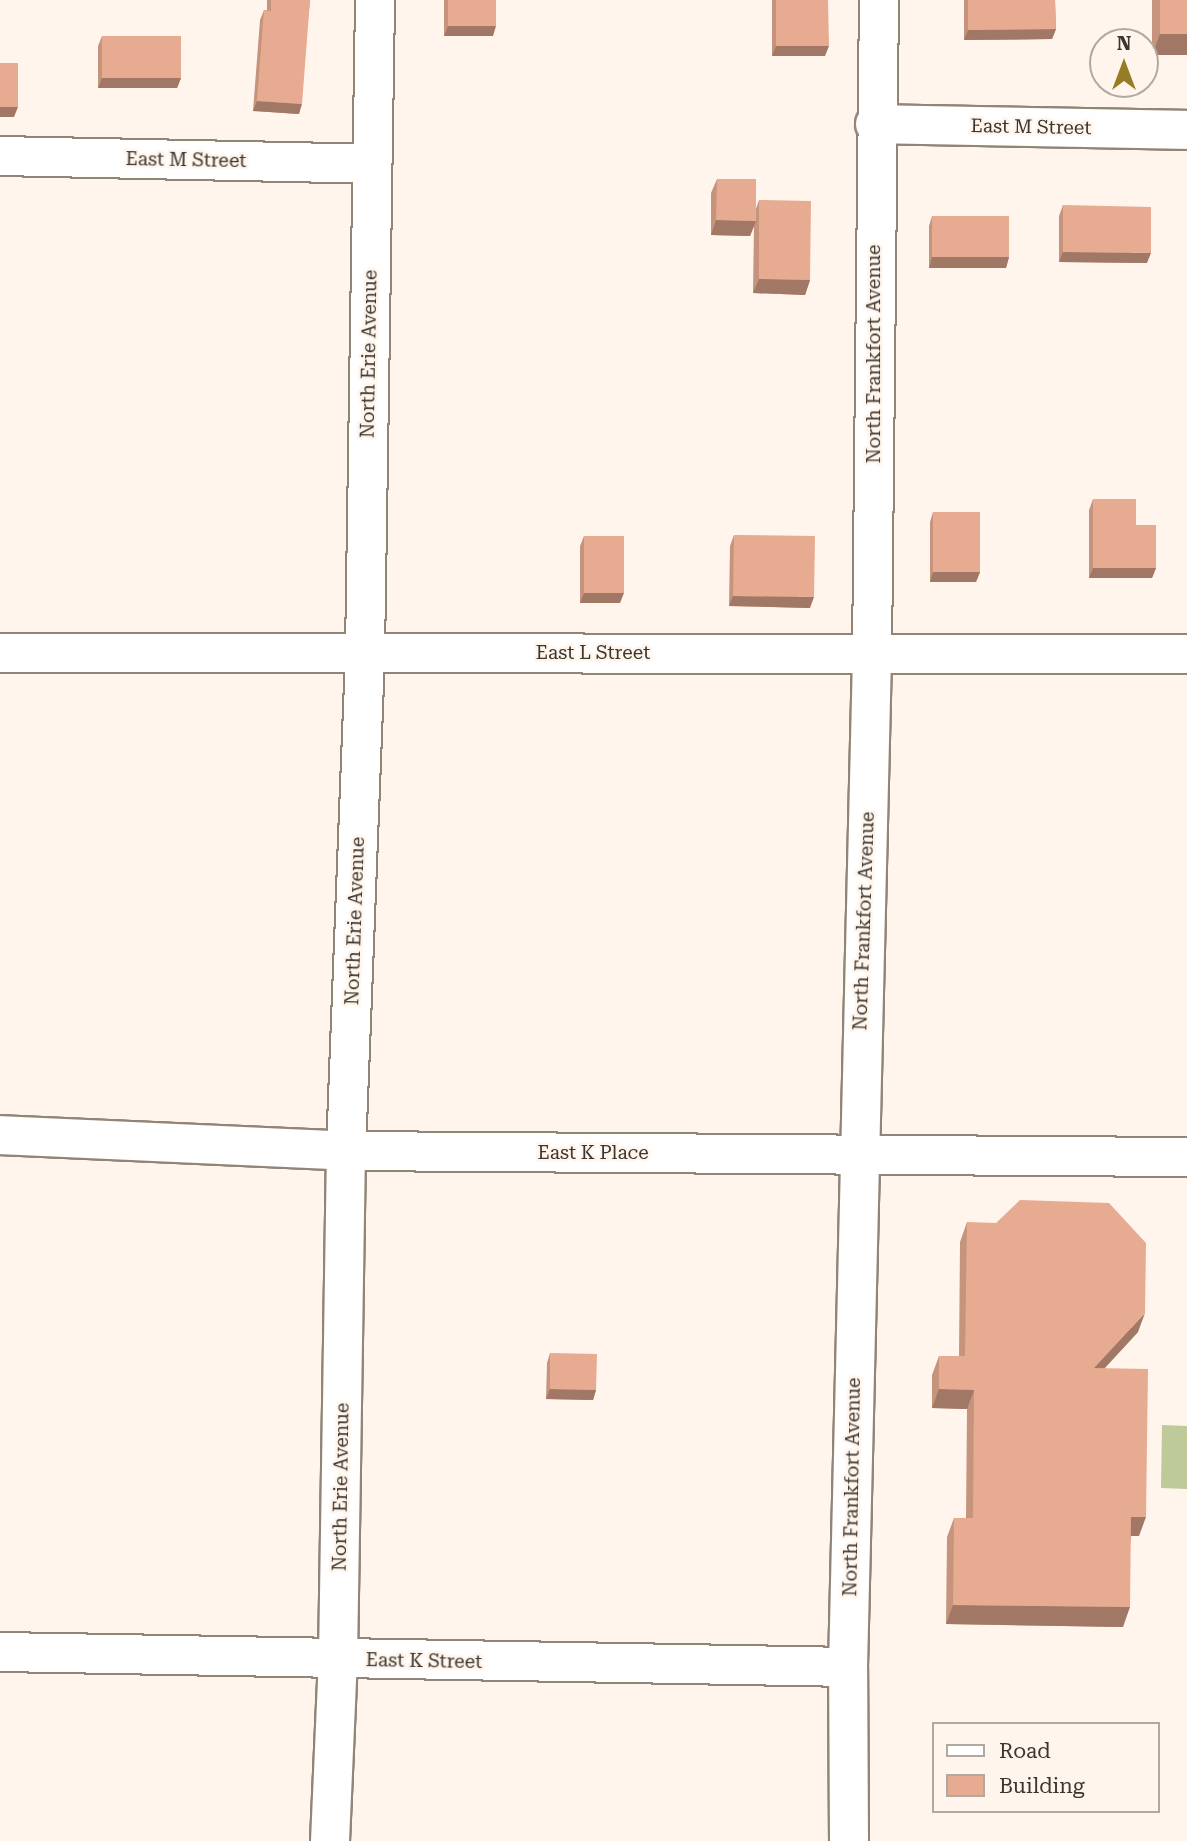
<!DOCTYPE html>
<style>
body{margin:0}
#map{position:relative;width:1187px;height:1841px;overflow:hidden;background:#fff5ec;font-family:"Roboto Serif",serif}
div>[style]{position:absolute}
.green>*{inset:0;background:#beca9a}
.roads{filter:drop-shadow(2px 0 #928577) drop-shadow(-2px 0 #928577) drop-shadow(0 2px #928577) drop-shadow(0 -2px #928577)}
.minor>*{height:38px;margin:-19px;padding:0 19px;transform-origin:19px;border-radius:19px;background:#fff}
.wall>*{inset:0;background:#c6937d}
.shaded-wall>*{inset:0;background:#a17866}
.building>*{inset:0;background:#e6ab91}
span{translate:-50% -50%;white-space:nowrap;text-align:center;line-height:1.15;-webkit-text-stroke:5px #fff5ec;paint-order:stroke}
.street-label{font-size:19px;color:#3b362f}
.legend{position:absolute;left:932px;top:1722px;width:228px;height:91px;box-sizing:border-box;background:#fff5ec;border:2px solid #b1a9a0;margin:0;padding:9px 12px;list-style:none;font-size:21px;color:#3b362f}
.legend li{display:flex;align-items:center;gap:14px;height:35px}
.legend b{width:35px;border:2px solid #b1a9a0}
.north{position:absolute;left:1089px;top:28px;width:70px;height:70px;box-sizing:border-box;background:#fff5ec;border:2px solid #b1a9a0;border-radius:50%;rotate:0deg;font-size:19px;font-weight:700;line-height:28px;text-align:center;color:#3b362f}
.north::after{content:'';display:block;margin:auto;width:24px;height:32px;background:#967c24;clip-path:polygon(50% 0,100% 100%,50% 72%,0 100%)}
</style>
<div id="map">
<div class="green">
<i style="clip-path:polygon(1162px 1425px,1187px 1426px,1187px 1489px,1161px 1488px)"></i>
</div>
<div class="roads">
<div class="minor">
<i style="left:875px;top:124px;width:312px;rotate:1.1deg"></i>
<i style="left:0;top:156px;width:372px;rotate:1.2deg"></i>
<i style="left:0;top:653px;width:1187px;rotate:0.05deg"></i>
<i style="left:0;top:1135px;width:346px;rotate:2.6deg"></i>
<i style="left:346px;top:1151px;width:841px;rotate:0.41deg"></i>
<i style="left:0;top:1652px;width:848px;rotate:1.01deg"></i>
<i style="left:330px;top:1841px;width:182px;rotate:-87.5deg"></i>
<i style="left:338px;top:1659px;width:508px;rotate:-89.1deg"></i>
<i style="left:346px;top:1151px;width:499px;rotate:-87.8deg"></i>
<i style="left:365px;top:652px;width:652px;rotate:-89.12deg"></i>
<i style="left:849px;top:1841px;width:174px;rotate:-90.3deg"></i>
<i style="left:848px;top:1667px;width:1013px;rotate:-88.64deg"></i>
<i style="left:872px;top:654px;width:654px;rotate:-89.39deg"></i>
</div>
</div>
<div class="wall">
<i style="clip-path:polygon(267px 0,310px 0,299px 114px,253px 111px,260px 20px,264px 10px,267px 10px)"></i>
<i style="clip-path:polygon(444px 0,496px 0,493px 36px,444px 36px)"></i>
<i style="clip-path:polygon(772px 0,828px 0,825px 56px,772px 56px)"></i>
<i style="clip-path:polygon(964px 0,1055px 0,1056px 29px,1052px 39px,964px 40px)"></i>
<i style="clip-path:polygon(1152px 0,1187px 0,1152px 55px)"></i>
<i style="clip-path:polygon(102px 36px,181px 78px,177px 88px,98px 88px,98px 46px)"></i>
<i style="clip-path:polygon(717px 179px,756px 209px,759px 200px,810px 280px,805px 295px,753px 293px,754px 226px,750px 236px,711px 235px,711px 193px)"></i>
<i style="clip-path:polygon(1063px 205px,1147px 263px,1059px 262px,1059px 216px)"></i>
<i style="clip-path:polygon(932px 216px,1009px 257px,1006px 268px,929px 268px,929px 226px)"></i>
<i style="clip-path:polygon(1093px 499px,1136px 525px,1156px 568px,1152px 578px,1089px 578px,1089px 510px)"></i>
<i style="clip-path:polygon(933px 512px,980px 572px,976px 582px,930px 582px,930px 522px)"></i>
<i style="clip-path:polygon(734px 535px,810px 608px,729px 606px,730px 546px)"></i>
<i style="clip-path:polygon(584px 536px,620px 603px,580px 603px,580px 546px)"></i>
<i style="clip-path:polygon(967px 1222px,1138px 1332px,1105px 1368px,1139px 1536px,1131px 1536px,1123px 1627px,946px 1624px,947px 1537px,954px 1518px,966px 1518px,967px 1409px,932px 1408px,932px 1375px,939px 1356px,959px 1356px,960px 1242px)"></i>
<i style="clip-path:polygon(550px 1353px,596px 1390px,593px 1400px,546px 1399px,547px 1363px)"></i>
</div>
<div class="shaded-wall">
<i style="clip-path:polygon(448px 26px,496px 26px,493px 36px,444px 36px)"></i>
<i style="clip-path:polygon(1056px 29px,1052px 39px,964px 40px,968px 30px)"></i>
<i style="clip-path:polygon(1160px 34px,1187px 34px,1187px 55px,1152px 55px)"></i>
<i style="clip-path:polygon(776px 46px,829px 46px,825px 56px,772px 56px)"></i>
<i style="clip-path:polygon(102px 78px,181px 78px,177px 88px,98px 88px)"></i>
<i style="clip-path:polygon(257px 101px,302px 104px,299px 114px,253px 111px)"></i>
<i style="clip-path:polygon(0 107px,18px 107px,14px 117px,0 117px)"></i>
<i style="clip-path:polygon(716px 220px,756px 221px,750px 236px,711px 235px)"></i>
<i style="clip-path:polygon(1063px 252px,1151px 253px,1147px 263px,1059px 262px)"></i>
<i style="clip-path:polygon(932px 257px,1009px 257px,1006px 268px,929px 268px)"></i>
<i style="clip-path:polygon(759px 279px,810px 280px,805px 295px,753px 293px)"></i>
<i style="clip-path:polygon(1093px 568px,1156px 568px,1152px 578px,1089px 578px)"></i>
<i style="clip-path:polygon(933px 572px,980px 572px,976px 582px,930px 582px)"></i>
<i style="clip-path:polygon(584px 593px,624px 593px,620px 603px,580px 603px)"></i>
<i style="clip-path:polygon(733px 596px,814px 597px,810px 608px,729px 606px)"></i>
<i style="clip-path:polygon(1145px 1313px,1138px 1332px,1087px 1387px,1094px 1368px)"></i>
<i style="clip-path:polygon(550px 1389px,596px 1390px,593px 1400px,546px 1399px)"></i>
<i style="clip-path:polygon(939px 1389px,974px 1390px,967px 1409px,932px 1408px)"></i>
<i style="clip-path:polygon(1131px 1517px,1146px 1517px,1139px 1536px,1125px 1536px)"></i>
<i style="clip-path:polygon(953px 1605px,1130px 1607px,1123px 1627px,946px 1624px)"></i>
</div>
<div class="building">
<i style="clip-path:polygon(271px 0,310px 0,302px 104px,257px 101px,264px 10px,271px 11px)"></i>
<i style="clip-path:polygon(448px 0,496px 0,496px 26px,448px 26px)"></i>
<i style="clip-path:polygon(776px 0,828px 0,829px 46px,776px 46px)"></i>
<i style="clip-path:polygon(968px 0,1055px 0,1056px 29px,968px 30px)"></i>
<i style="clip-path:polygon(1160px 0,1187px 0,1187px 34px,1160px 34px)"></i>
<i style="clip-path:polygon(102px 36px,181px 36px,181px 78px,102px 78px)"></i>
<i style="clip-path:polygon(0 63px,18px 63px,18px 107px,0 107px)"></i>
<i style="clip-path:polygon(717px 179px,756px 179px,756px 221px,716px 220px)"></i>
<i style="clip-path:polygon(759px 200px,811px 201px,810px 280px,759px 279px)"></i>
<i style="clip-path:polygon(1063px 205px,1151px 207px,1151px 253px,1063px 252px)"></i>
<i style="clip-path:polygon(932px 216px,1009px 216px,1009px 257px,932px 257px)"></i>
<i style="clip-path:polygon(1093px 499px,1136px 499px,1136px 525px,1156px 525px,1156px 568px,1093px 568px)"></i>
<i style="clip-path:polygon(933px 512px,980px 512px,980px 572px,933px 572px)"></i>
<i style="clip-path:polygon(734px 535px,815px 536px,814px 597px,733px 596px)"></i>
<i style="clip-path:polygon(584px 536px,624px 536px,624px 593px,584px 593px)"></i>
<i style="clip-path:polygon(1020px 1200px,1109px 1203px,1146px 1243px,1145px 1313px,1094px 1368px,1148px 1369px,1146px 1517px,1131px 1517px,1130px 1607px,953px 1605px,954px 1518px,973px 1518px,974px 1390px,939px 1389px,939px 1356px,965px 1356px,967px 1222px,996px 1223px)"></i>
<i style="clip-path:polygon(550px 1353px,597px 1354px,596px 1390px,550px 1389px)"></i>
</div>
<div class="street-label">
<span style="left:1031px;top:127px;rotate:1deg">East M Street</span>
<span style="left:186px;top:160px;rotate:1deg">East M Street</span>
<span style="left:369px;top:354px;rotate:-89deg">North Erie Avenue</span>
<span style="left:874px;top:354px;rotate:-90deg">North Frankfort Avenue</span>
<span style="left:593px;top:653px">East L Street</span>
<span style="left:355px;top:921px;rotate:-88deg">North Erie Avenue</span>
<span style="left:864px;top:921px;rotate:-88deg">North Frankfort Avenue</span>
<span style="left:593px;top:1153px">East K Place</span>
<span style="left:341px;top:1487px;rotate:-89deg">North Erie Avenue</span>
<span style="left:852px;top:1487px;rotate:-89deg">North Frankfort Avenue</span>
<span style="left:424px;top:1661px;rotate:1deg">East K Street</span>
</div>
<ul class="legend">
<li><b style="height:9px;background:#fff"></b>Road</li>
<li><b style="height:19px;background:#e6ab91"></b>Building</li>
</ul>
<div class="north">N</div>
</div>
